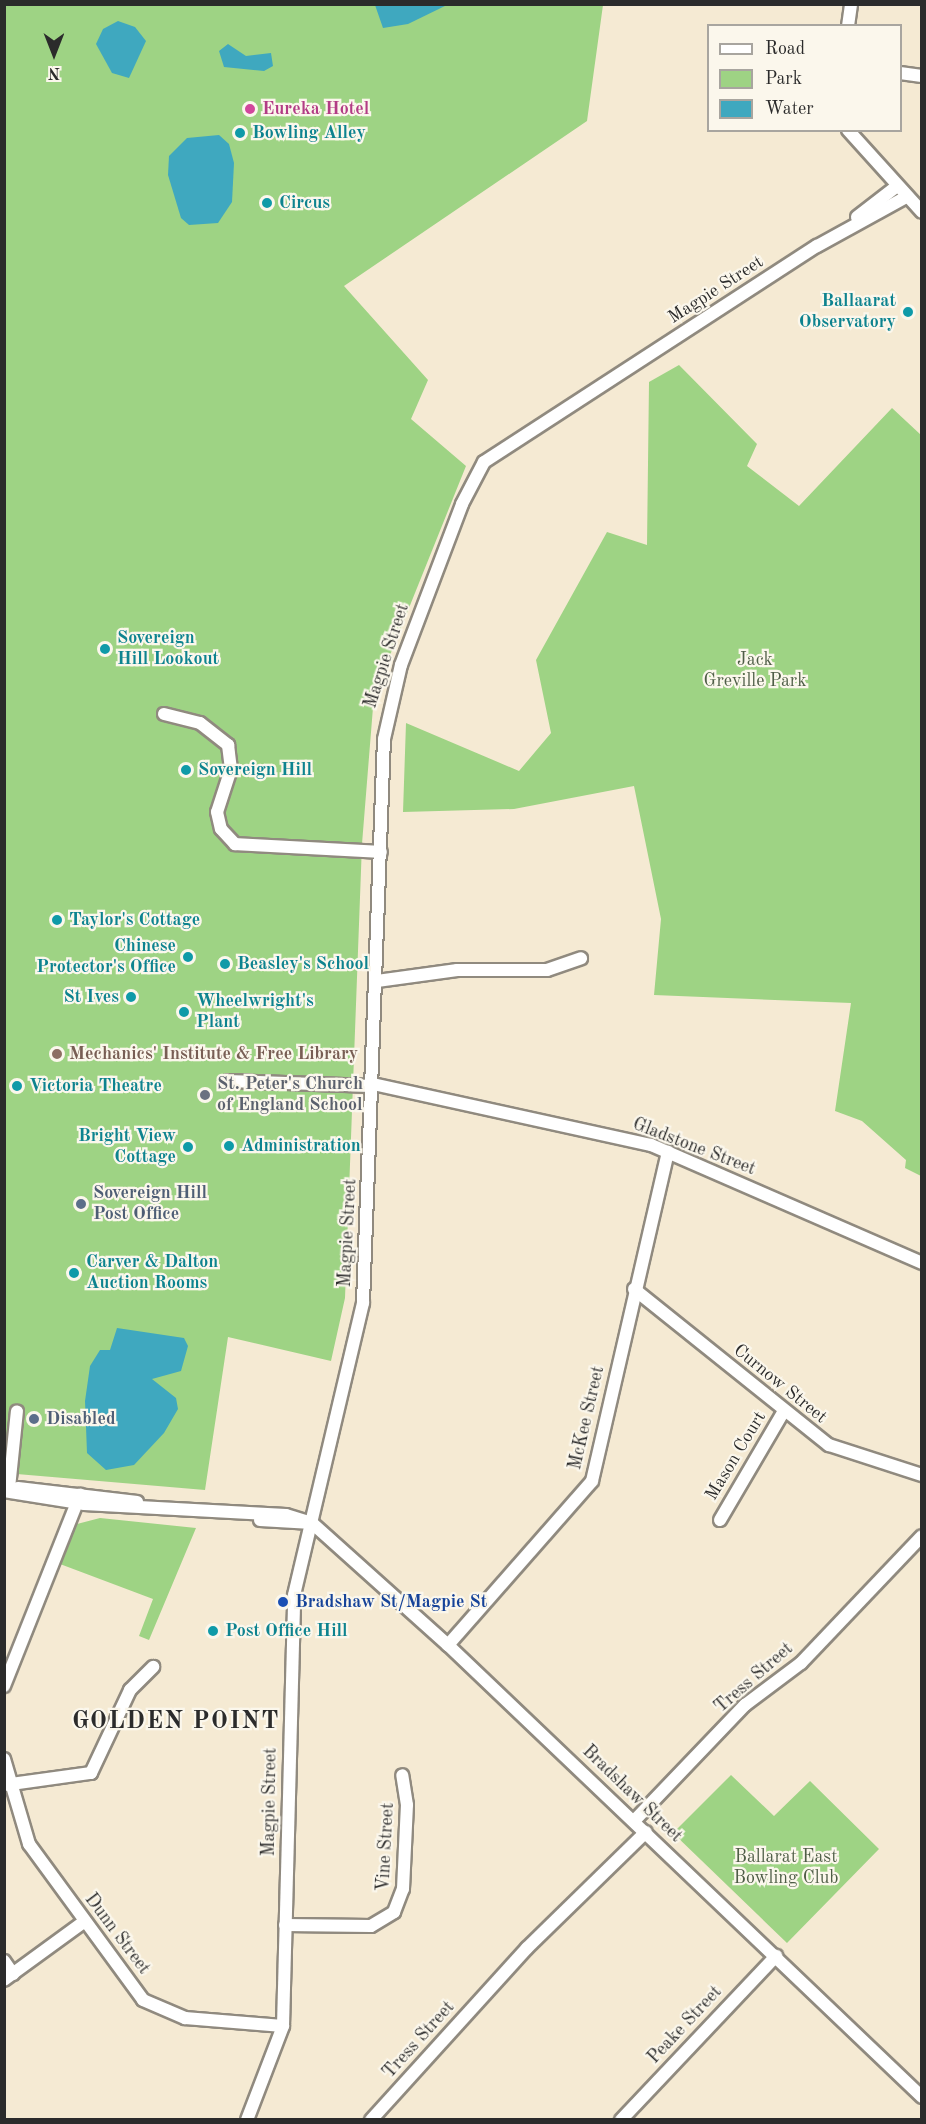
<!DOCTYPE html>
<style>
body{margin:0}
#map{position:relative;width:926px;height:2124px;overflow:hidden;background:#f5ead3;font-family:"Old Standard TT",serif}
div>[style]{position:absolute}
.green>*{inset:0;background:#9ed384}
.water>*{inset:0;background:#3fa8bf}
.roads{filter:drop-shadow(2px 0 #908a7f) drop-shadow(-2px 0 #908a7f) drop-shadow(0 2px #908a7f) drop-shadow(0 -2px #908a7f)}
.street>*{height:12px;margin:-6px;padding:0 6px;transform-origin:6px;border-radius:6px;background:#fff}
.dots>*{width:16px;height:16px;translate:-50% -50%;box-sizing:border-box;border:3px solid #fbf7ec;border-radius:50%}
span{translate:-50% -50%;white-space:nowrap;text-align:center;line-height:1.15;-webkit-text-stroke:4.5px #fbf7ec;paint-order:stroke}
.hotel-label{font-size:18px;color:#b23c85;font-weight:700}
.left{translate:0 -50%;text-align:left}
.culture-label{font-size:18px;color:#0d838f;font-weight:700}
.right{translate:-100% -50%;text-align:right}
.street-label{font-size:18px;color:#2b2b2b}
.park-label{font-size:18px;color:#4e5d46}
.education-label{font-size:18px;color:#785e54;font-weight:700}
.worship-label{font-size:18px;color:#5b616d;font-weight:700}
.service-label{font-size:18px;color:#4e5e75;font-weight:700}
.transit-label{font-size:18px;color:#164399;font-weight:700}
.district-label{font-size:24px;color:#2b2b2b;font-weight:700;letter-spacing:1.5px}
.frame{position:absolute;inset:0;border:6px solid #2b2b2b;pointer-events:none}
.legend{position:absolute;left:707px;top:24px;width:195px;height:108px;box-sizing:border-box;background:#fbf7ec;border:2px solid #a8a59f;margin:0;padding:8px 10px;list-style:none;font-size:18px;color:#2b2b2b}
.legend li{display:flex;align-items:center;gap:12px;height:30px}
.legend b{width:30px;border:2px solid #a8a59f}
.north{position:absolute;left:24px;top:24px;width:60px;height:60px;-webkit-text-stroke:4px #fbf7ec;paint-order:stroke;rotate:180deg;font-size:16px;font-weight:700;line-height:24px;text-align:center;color:#2b2b2b}
.north::after{content:'';display:block;margin:auto;width:21px;height:27px;background:#2b2b2b;clip-path:polygon(50% 0,100% 100%,50% 72%,0 100%)}
</style>
<div id="map">
<div class="green">
<i style="clip-path:polygon(5px 5px,603px 5px,587px 121px,344px 286px,428px 380px,411px 419px,466px 466px,374px 695px,362px 844px,345px 1298px,331px 1361px,228px 1337px,205px 1490px,5px 1473px)"></i>
<i style="clip-path:polygon(679px 365px,757px 444px,747px 466px,799px 506px,892px 408px,921px 435px,921px 1176px,905px 1168px,906px 1160px,862px 1121px,835px 1111px,851px 1003px,654px 995px,661px 919px,634px 786px,514px 809px,403px 812px,406px 723px,519px 771px,551px 733px,536px 660px,607px 532px,647px 545px,649px 382px)"></i>
<i style="clip-path:polygon(100px 1518px,196px 1528px,149px 1640px,139px 1636px,153px 1599px,60px 1564px,77px 1524px)"></i>
<i style="clip-path:polygon(731px 1775px,774px 1816px,810px 1781px,879px 1849px,787px 1943px,673px 1833px)"></i>
</div>
<div class="water">
<i style="clip-path:polygon(375px 5px,375px 4px,447px 5px,408px 24px,383px 28px)"></i>
<i style="clip-path:polygon(118px 21px,135px 27px,146px 41px,129px 78px,112px 73px,96px 44px,103px 29px)"></i>
<i style="clip-path:polygon(228px 44px,246px 56px,271px 53px,273px 66px,264px 71px,224px 67px,219px 51px)"></i>
<i style="clip-path:polygon(219px 135px,229px 144px,234px 163px,232px 202px,218px 223px,189px 225px,181px 218px,168px 175px,169px 156px,187px 138px)"></i>
<i style="clip-path:polygon(117px 1328px,184px 1338px,188px 1346px,181px 1371px,152px 1379px,176px 1398px,178px 1409px,164px 1433px,134px 1465px,106px 1470px,87px 1453px,85px 1401px,90px 1366px,100px 1350px,110px 1350px)"></i>
</div>
<div class="roads">
<div class="street">
<i style="left:848px;top:26px;width:22px;rotate:-82deg"></i>
<i style="left:900px;top:73px;width:22px;rotate:8deg"></i>
<i style="left:848px;top:130px;width:110px;rotate:47.9deg"></i>
<i style="left:857px;top:217px;width:49px;rotate:-37.6deg"></i>
<i style="left:164px;top:714px;width:37px;rotate:14deg"></i>
<i style="left:200px;top:723px;width:36px;rotate:38deg"></i>
<i style="left:228px;top:745px;width:24px;rotate:83deg"></i>
<i style="left:231px;top:769px;width:45px;rotate:108deg"></i>
<i style="left:217px;top:812px;width:17px;rotate:77deg"></i>
<i style="left:221px;top:829px;width:21px;rotate:47deg"></i>
<i style="left:235px;top:844px;width:146px;rotate:3.1deg"></i>
<i style="left:377px;top:981px;width:81px;rotate:-7.8deg"></i>
<i style="left:457px;top:970px;width:90px"></i>
<i style="left:547px;top:970px;width:36px;rotate:-19deg"></i>
<i style="left:228px;top:1081px;width:145px;rotate:2deg"></i>
<i style="left:373px;top:1084px;width:285px;rotate:12.4deg"></i>
<i style="left:651px;top:1145px;width:296px;rotate:23.5deg"></i>
<i style="left:634px;top:1289px;width:250px;rotate:38.7deg"></i>
<i style="left:829px;top:1445px;width:98px;rotate:17.9deg"></i>
<i style="left:9px;top:1488px;width:77px;rotate:-84.1deg"></i>
<i style="left:18px;top:1488px;width:120px;rotate:6.7deg"></i>
<i style="left:4px;top:1491px;width:81px;rotate:9.2deg"></i>
<i style="left:84px;top:1504px;width:202px;rotate:3.1deg"></i>
<i style="left:286px;top:1515px;width:27px;rotate:17deg"></i>
<i style="left:312px;top:1523px;width:183px;rotate:41.9deg"></i>
<i style="left:448px;top:1645px;width:655px;rotate:43.64deg"></i>
<i style="left:260px;top:1520px;width:52px;rotate:3.3deg"></i>
<i style="left:720px;top:1520px;width:126px;rotate:-59.6deg"></i>
<i style="left:448px;top:1645px;width:218px;rotate:-48.7deg"></i>
<i style="left:592px;top:1481px;width:338px;rotate:-77deg"></i>
<i style="left:4px;top:1686px;width:206px;rotate:-68.3deg"></i>
<i style="left:4px;top:1759px;width:89px;rotate:73.6deg"></i>
<i style="left:29px;top:1844px;width:193px;rotate:53.8deg"></i>
<i style="left:143px;top:2000px;width:46px;rotate:23.2deg"></i>
<i style="left:185px;top:2018px;width:98px;rotate:4.7deg"></i>
<i style="left:4px;top:1785px;width:88px;rotate:-7.9deg"></i>
<i style="left:91px;top:1773px;width:92px;rotate:-64.8deg"></i>
<i style="left:130px;top:1690px;width:33px;rotate:-45deg"></i>
<i style="left:634px;top:1821px;width:161px;rotate:-46.3deg"></i>
<i style="left:745px;top:1705px;width:70px;rotate:-36.9deg"></i>
<i style="left:801px;top:1663px;width:175px;rotate:-46.4deg"></i>
<i style="left:285px;top:1925px;width:86px;rotate:0.7deg"></i>
<i style="left:371px;top:1926px;width:27px;rotate:-31deg"></i>
<i style="left:394px;top:1912px;width:25px;rotate:-69deg"></i>
<i style="left:403px;top:1889px;width:84px;rotate:-87.3deg"></i>
<i style="left:407px;top:1805px;width:30px;rotate:-99deg"></i>
<i style="left:4px;top:1961px;width:16px;rotate:55deg"></i>
<i style="left:4px;top:1980px;width:100px;rotate:-36.1deg"></i>
<i style="left:247px;top:2120px;width:101px;rotate:-69deg"></i>
<i style="left:283px;top:2026px;width:431px;rotate:-88.5deg"></i>
<i style="left:294px;top:1595px;width:300px;rotate:-76.7deg"></i>
<i style="left:363px;top:1303px;width:564px;rotate:-87.87deg"></i>
<i style="left:384px;top:739px;width:76px;rotate:-77.1deg"></i>
<i style="left:401px;top:665px;width:172px;rotate:-69.2deg"></i>
<i style="left:462px;top:504px;width:47px;rotate:-62.4deg"></i>
<i style="left:484px;top:462px;width:397px;rotate:-33deg"></i>
<i style="left:817px;top:246px;width:102px;rotate:-28.8deg"></i>
<i style="left:371px;top:2120px;width:232px;rotate:-47.8deg"></i>
<i style="left:527px;top:1948px;width:166px;rotate:-44.3deg"></i>
<i style="left:621px;top:2120px;width:226px;rotate:-46.6deg"></i>
</div>
</div>
<div class="dots">
<i style="left:250px;top:109px;background:#d1479c"></i>
<i style="left:240px;top:133px;background:#0f9aa8"></i>
<i style="left:267px;top:203px;background:#0f9aa8"></i>
<i style="left:908px;top:312px;background:#0f9aa8"></i>
<i style="left:105px;top:649px;background:#0f9aa8"></i>
<i style="left:186px;top:770px;background:#0f9aa8"></i>
<i style="left:57px;top:920px;background:#0f9aa8"></i>
<i style="left:188px;top:957px;background:#0f9aa8"></i>
<i style="left:225px;top:964px;background:#0f9aa8"></i>
<i style="left:131px;top:997px;background:#0f9aa8"></i>
<i style="left:184px;top:1012px;background:#0f9aa8"></i>
<i style="left:57px;top:1054px;background:#8d6e63"></i>
<i style="left:17px;top:1086px;background:#0f9aa8"></i>
<i style="left:205px;top:1095px;background:#6b7280"></i>
<i style="left:229px;top:1146px;background:#0f9aa8"></i>
<i style="left:188px;top:1147px;background:#0f9aa8"></i>
<i style="left:81px;top:1204px;background:#5c6f8a"></i>
<i style="left:74px;top:1273px;background:#0f9aa8"></i>
<i style="left:34px;top:1419px;background:#5c6f8a"></i>
<i style="left:283px;top:1602px;background:#1a4fb4"></i>
<i style="left:213px;top:1631px;background:#0f9aa8"></i>
</div>
<div class="hotel-label">
<span class="left" style="left:262px;top:109px">Eureka Hotel</span>
</div>
<div class="culture-label">
<span class="left" style="left:252px;top:133px">Bowling Alley</span>
<span class="left" style="left:279px;top:203px">Circus</span>
<span class="right" style="left:896px;top:312px">Ballaarat<br>Observatory</span>
<span class="left" style="left:117px;top:649px">Sovereign<br>Hill Lookout</span>
<span class="left" style="left:198px;top:770px">Sovereign Hill</span>
<span class="left" style="left:69px;top:920px">Taylor's Cottage</span>
<span class="right" style="left:176px;top:957px">Chinese<br>Protector's Office</span>
<span class="left" style="left:237px;top:964px">Beasley's School</span>
<span class="right" style="left:119px;top:997px">St Ives</span>
<span class="left" style="left:196px;top:1012px">Wheelwright's<br>Plant</span>
<span class="left" style="left:29px;top:1086px">Victoria Theatre</span>
<span class="right" style="left:176px;top:1147px">Bright View<br>Cottage</span>
<span class="left" style="left:241px;top:1146px">Administration</span>
<span class="left" style="left:86px;top:1273px">Carver &amp; Dalton<br>Auction Rooms</span>
<span class="left" style="left:225px;top:1631px">Post Office Hill</span>
</div>
<div class="street-label">
<span style="left:716px;top:290px;rotate:-33deg">Magpie Street</span>
<span style="left:387px;top:656px;rotate:-72deg">Magpie Street</span>
<span style="left:694px;top:1147px;rotate:21deg">Gladstone Street</span>
<span style="left:348px;top:1233px;rotate:-87deg">Magpie Street</span>
<span style="left:780px;top:1384px;rotate:39deg">Curnow Street</span>
<span style="left:587px;top:1418px;rotate:-77deg">McKee Street</span>
<span style="left:736px;top:1456px;rotate:-59deg">Mason Court</span>
<span style="left:754px;top:1678px;rotate:-41deg">Tress Street</span>
<span style="left:632px;top:1794px;rotate:44deg">Bradshaw Street</span>
<span style="left:270px;top:1802px;rotate:-89deg">Magpie Street</span>
<span style="left:386px;top:1847px;rotate:-87deg">Vine Street</span>
<span style="left:117px;top:1934px;rotate:53deg">Dunn Street</span>
<span style="left:685px;top:2025px;rotate:-47deg">Peake Street</span>
<span style="left:419px;top:2040px;rotate:-48deg">Tress Street</span>
</div>
<div class="park-label">
<span style="left:755px;top:671px">Jack<br>Greville Park</span>
<span style="left:786px;top:1868px">Ballarat East<br>Bowling Club</span>
</div>
<div class="education-label">
<span class="left" style="left:69px;top:1054px">Mechanics' Institute &amp; Free Library</span>
</div>
<div class="worship-label">
<span class="left" style="left:217px;top:1095px">St. Peter's Church<br>of England School</span>
</div>
<div class="service-label">
<span class="left" style="left:93px;top:1204px">Sovereign Hill<br>Post Office</span>
<span class="left" style="left:46px;top:1419px">Disabled</span>
</div>
<div class="transit-label">
<span class="left" style="left:295px;top:1602px">Bradshaw St/Magpie St</span>
</div>
<div class="district-label">
<span style="left:176px;top:1723px">GOLDEN POINT</span>
</div>
<div class="frame"></div>
<ul class="legend">
<li><b style="height:8px;background:#fff"></b>Road</li>
<li><b style="height:16px;background:#9ed384"></b>Park</li>
<li><b style="height:16px;background:#3fa8bf"></b>Water</li>
</ul>
<div class="north">N</div>
</div>
